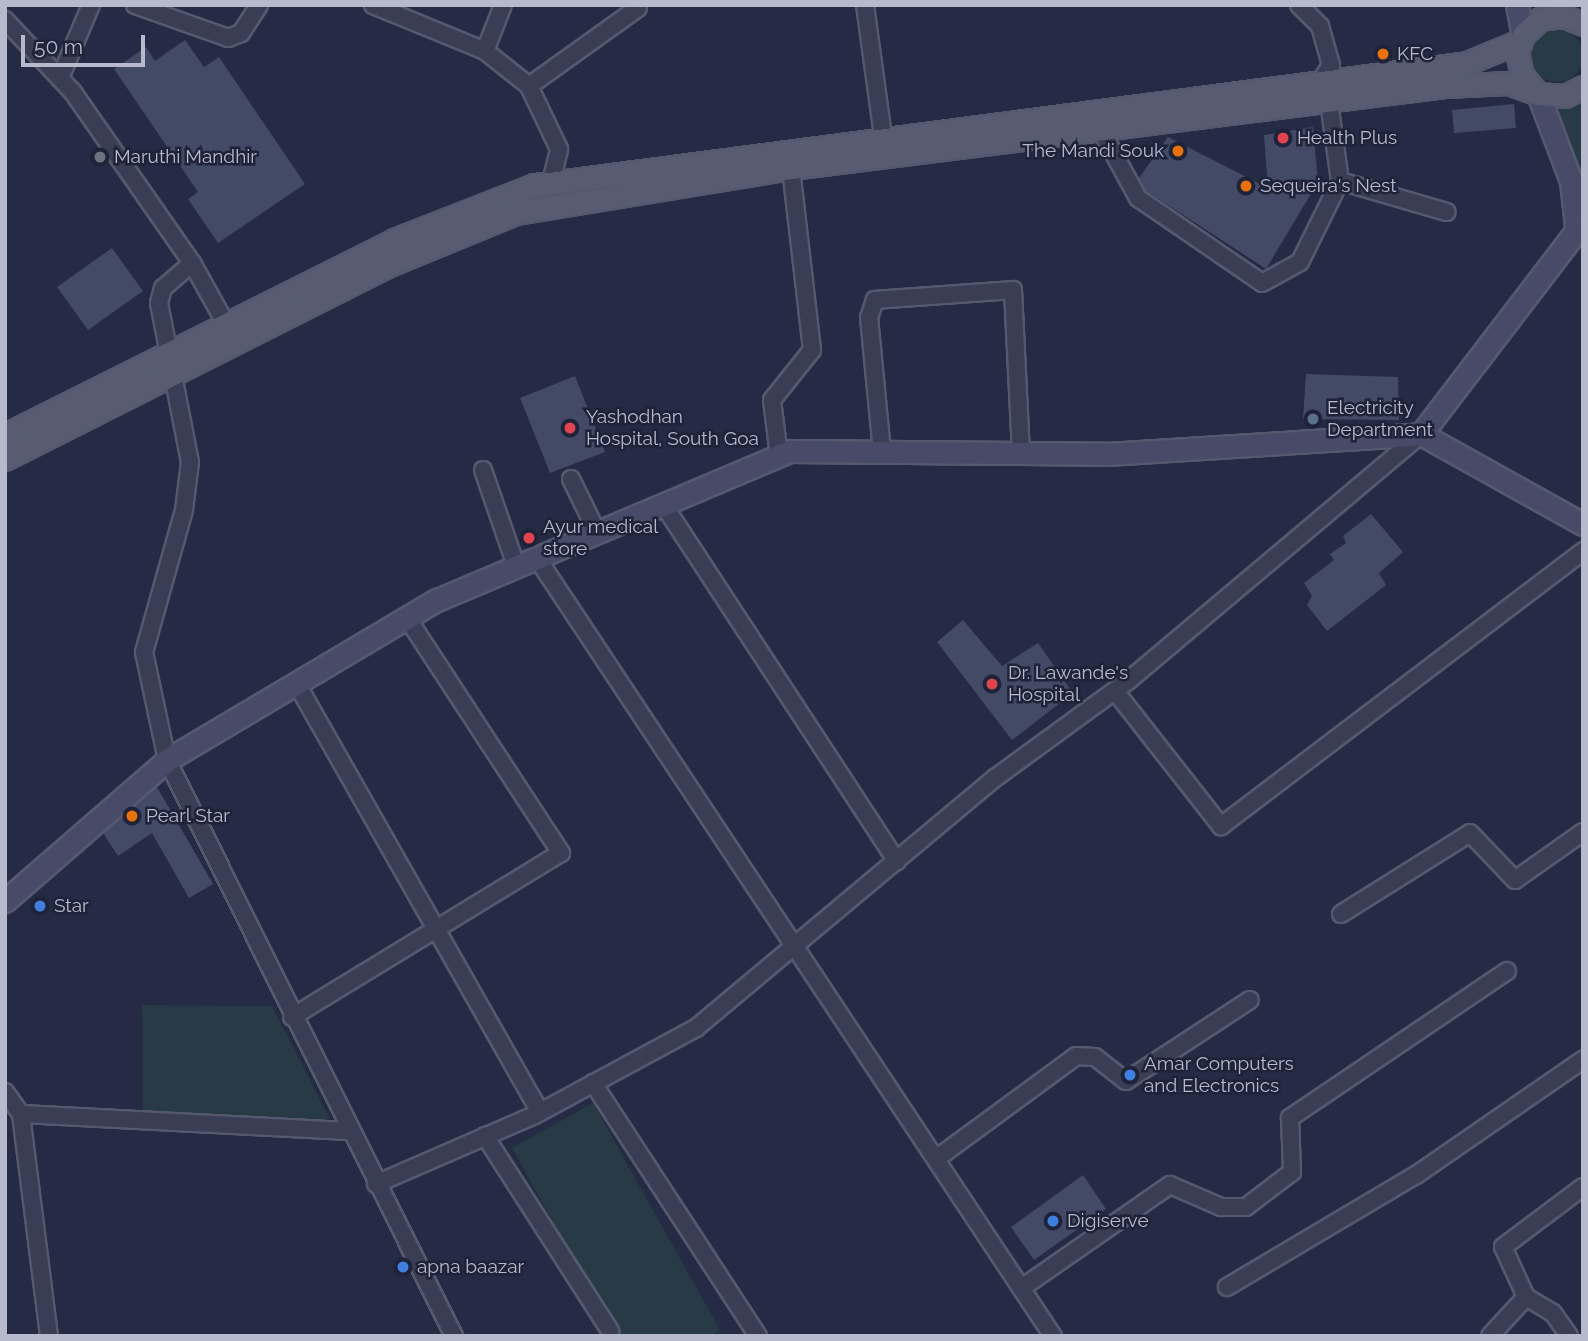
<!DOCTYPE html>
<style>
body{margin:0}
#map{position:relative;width:1588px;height:1341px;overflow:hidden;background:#252b44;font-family:Raleway,sans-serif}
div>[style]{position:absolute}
.green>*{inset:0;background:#273a45}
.round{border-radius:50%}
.building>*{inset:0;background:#434a66}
.roads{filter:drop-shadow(2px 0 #55596e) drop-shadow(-2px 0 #55596e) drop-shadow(0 2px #55596e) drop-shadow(0 -2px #55596e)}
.street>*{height:16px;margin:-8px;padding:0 8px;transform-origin:8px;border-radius:8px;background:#393e54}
.secondary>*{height:21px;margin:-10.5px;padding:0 10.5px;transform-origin:10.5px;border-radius:10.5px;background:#474b67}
.primary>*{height:21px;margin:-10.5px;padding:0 10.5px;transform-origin:10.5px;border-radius:10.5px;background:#575c73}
.dots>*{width:19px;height:19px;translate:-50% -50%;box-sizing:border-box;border:4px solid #1e2339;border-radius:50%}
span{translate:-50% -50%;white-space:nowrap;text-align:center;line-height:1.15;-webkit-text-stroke:5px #1e2339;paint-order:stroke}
.poi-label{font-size:19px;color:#b7bacd}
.left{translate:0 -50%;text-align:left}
.right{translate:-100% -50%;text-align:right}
.frame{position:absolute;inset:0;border:7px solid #b7bacd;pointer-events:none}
.scale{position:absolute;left:21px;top:35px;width:124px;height:32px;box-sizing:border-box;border:4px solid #b7bacd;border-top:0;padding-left:9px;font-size:21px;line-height:24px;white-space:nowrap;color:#b7bacd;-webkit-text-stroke:5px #1e2339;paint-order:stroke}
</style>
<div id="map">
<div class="green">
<i class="round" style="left:1531px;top:30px;width:52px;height:52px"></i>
<i style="clip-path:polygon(1583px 103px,1583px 183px,1557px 110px)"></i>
<i style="clip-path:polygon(142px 1005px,272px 1006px,330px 1119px,143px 1117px)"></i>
<i style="clip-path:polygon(593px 1103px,720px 1330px,711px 1336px,617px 1336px,512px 1148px)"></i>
</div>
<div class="building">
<i style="clip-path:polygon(185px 40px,204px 67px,219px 57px,305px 184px,218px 243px,188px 199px,198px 192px,114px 69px,146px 47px,155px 61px)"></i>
<i style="clip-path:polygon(1514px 104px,1516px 128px,1454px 133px,1452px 110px)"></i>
<i style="clip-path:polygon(1313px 127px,1318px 182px,1266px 269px,1145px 190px,1139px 178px,1168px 137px,1268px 188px,1264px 135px)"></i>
<i style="clip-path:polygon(112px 248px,143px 291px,88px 330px,57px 287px)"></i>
<i style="clip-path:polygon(1306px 374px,1398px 377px,1399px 420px,1303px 419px)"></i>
<i style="clip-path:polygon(575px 376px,605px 452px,550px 473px,520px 398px)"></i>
<i style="clip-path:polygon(1371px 514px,1403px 552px,1379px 573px,1386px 585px,1327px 631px,1307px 605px,1312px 596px,1304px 583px,1334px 560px,1330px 554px,1346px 543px,1343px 536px)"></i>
<i style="clip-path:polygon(963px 620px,1002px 666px,1038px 643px,1073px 693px,1012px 740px,937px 642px)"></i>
<i style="clip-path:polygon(157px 787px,213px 884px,189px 898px,152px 833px,118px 856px,103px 833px)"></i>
<i style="clip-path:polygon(1083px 1175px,1106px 1209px,1034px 1260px,1011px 1227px)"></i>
</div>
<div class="roads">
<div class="street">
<i style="left:135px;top:5px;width:99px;rotate:19.5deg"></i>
<i style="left:228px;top:38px;width:14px;rotate:-21deg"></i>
<i style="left:241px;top:33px;width:33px;rotate:-57deg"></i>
<i style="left:373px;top:5px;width:121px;rotate:22.3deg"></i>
<i style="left:485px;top:51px;width:49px;rotate:-68.6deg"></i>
<i style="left:865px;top:5px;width:133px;rotate:82.2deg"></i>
<i style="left:1299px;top:5px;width:30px;rotate:45deg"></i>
<i style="left:1320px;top:26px;width:41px;rotate:74.2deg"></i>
<i style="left:1331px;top:65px;width:19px;rotate:122deg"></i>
<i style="left:5px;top:20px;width:98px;rotate:46.7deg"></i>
<i style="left:72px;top:91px;width:210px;rotate:55.1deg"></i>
<i style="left:192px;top:263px;width:70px;rotate:60.9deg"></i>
<i style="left:485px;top:51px;width:56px;rotate:38.5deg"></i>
<i style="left:60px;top:78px;width:79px;rotate:-67deg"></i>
<i style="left:1102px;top:132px;width:75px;rotate:61.4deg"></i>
<i style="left:1138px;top:198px;width:150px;rotate:34.4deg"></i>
<i style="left:1262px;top:283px;width:43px;rotate:-28.9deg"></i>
<i style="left:1300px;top:262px;width:90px;rotate:-63.7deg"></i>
<i style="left:1340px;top:181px;width:80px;rotate:-97.9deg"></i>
<i style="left:1340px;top:181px;width:111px;rotate:16.2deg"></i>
<i style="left:551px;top:182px;width:34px;rotate:-76deg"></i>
<i style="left:559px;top:149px;width:70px;rotate:-115.5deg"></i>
<i style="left:529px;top:86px;width:134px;rotate:-35.6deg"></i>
<i style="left:192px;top:263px;width:38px;rotate:139deg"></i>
<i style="left:163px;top:288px;width:16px;rotate:105deg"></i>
<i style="left:159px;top:303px;width:162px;rotate:79deg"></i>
<i style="left:190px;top:462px;width:48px;rotate:97.1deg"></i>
<i style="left:184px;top:510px;width:148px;rotate:105.7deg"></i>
<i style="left:144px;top:652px;width:110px;rotate:78deg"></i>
<i style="left:167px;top:760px;width:644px;rotate:63.51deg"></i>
<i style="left:882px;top:452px;width:135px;rotate:-95.5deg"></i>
<i style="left:869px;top:318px;width:19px;rotate:-72deg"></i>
<i style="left:875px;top:300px;width:138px;rotate:-4.1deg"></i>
<i style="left:1013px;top:290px;width:163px;rotate:87.2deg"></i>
<i style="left:779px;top:456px;width:56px;rotate:-97.1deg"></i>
<i style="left:772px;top:400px;width:64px;rotate:-51.3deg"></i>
<i style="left:812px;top:350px;width:183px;rotate:-96.6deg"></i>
<i style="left:483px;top:470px;width:102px;rotate:71deg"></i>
<i style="left:571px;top:479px;width:59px;rotate:63.9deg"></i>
<i style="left:663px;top:504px;width:427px;rotate:56.8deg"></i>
<i style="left:537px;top:558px;width:934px;rotate:56.45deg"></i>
<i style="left:298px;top:686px;width:490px;rotate:60.4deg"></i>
<i style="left:1115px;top:691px;width:172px;rotate:51.9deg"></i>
<i style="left:1221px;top:826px;width:455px;rotate:-37.2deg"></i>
<i style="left:1341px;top:914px;width:152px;rotate:-32.1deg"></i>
<i style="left:1470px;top:833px;width:65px;rotate:46.2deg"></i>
<i style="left:1515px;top:880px;width:83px;rotate:-35.2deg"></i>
<i style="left:292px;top:1017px;width:315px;rotate:-31.4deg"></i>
<i style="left:561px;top:853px;width:281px;rotate:-123.2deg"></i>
<i style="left:593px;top:1083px;width:302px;rotate:56.9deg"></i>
<i style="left:5px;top:1092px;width:27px;rotate:54deg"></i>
<i style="left:485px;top:1136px;width:232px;rotate:57.3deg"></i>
<i style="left:936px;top:1159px;width:174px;rotate:-36.3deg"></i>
<i style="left:1076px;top:1056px;width:19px;rotate:3deg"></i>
<i style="left:1095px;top:1057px;width:39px;rotate:38deg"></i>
<i style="left:1126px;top:1081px;width:148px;rotate:-33.2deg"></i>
<i style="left:376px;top:1184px;width:173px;rotate:-23.5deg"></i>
<i style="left:535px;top:1115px;width:183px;rotate:-28.4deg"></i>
<i style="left:696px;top:1028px;width:390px;rotate:-39.9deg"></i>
<i style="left:995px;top:778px;width:165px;rotate:-36.1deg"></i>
<i style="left:1128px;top:681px;width:383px;rotate:-40.1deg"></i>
<i style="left:1023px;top:1287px;width:179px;rotate:-34.8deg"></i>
<i style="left:1170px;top:1185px;width:56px;rotate:23.3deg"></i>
<i style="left:1221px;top:1207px;width:25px"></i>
<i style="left:1246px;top:1207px;width:58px;rotate:-37.3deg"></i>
<i style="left:1292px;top:1172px;width:54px;rotate:-92.1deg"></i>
<i style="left:1290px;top:1118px;width:262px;rotate:-34.1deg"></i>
<i style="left:1227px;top:1287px;width:220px;rotate:-30.7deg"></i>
<i style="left:1416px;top:1175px;width:203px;rotate:-34.6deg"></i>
<i style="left:1526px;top:1297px;width:55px;rotate:-114.7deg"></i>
<i style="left:1503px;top:1247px;width:100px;rotate:-36.9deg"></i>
<i style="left:49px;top:1336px;width:224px;rotate:-97.2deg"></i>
<i style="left:21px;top:1114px;width:328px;rotate:3deg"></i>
<i style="left:1490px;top:1336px;width:53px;rotate:-47.3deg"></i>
<i style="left:1526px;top:1297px;width:31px;rotate:31deg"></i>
<i style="left:1553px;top:1313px;width:28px;rotate:55deg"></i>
</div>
<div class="secondary">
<i style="left:1517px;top:5px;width:31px;rotate:79deg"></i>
<i style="left:1538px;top:94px;width:93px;rotate:69.2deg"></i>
<i style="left:1571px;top:181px;width:45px;rotate:83.7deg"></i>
<i style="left:1421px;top:434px;width:267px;rotate:-52.6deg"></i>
<i style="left:5px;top:901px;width:215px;rotate:-41deg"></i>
<i style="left:167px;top:760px;width:314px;rotate:-30.7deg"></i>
<i style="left:437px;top:600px;width:383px;rotate:-22.9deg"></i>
<i style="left:790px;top:451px;width:317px;rotate:0.5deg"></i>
<i style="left:1107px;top:454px;width:315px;rotate:-3.6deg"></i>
<i style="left:1421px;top:434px;width:185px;rotate:29.1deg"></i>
</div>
<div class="primary">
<i style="left:1583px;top:24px;width:22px;rotate:-158deg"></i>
<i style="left:1563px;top:16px;width:23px;rotate:173deg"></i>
<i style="left:1540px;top:19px;width:23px;rotate:137deg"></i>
<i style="left:1523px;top:35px;width:18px;rotate:109deg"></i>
<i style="left:1517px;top:52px;width:24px;rotate:78deg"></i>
<i style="left:1522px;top:75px;width:25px;rotate:50deg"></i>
<i style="left:1538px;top:94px;width:27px;rotate:4deg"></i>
<i style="left:1565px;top:96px;width:20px;rotate:-27deg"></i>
<i style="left:5px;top:435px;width:435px;rotate:-26.6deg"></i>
<i style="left:394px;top:240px;width:150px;rotate:-21.4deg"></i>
<i style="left:534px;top:185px;width:941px;rotate:-7.45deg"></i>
<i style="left:1467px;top:63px;width:57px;rotate:-22.5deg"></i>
<i style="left:5px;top:459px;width:430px;rotate:-26.8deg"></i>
<i style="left:389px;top:265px;width:137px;rotate:-22.3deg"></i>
<i style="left:516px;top:213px;width:279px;rotate:-9.3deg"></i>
<i style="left:791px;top:168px;width:659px;rotate:-7.15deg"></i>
<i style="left:1445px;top:86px;width:63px;rotate:-2.7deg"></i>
<i style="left:1508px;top:83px;width:32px;rotate:20deg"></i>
</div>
</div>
<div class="dots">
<i style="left:1383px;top:54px;background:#e8710a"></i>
<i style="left:1283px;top:138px;background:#e0444e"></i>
<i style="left:1178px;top:151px;background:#e8710a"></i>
<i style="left:100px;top:157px;background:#6b7280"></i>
<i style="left:1246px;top:186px;background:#e8710a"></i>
<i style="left:1313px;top:419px;background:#5c6f8a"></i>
<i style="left:570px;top:428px;background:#e0444e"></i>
<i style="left:529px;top:538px;background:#e0444e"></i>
<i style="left:992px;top:684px;background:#e0444e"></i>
<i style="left:132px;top:816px;background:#e8710a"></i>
<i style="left:40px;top:906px;background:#3f7fe0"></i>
<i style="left:1130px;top:1075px;background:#3f7fe0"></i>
<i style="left:1053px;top:1221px;background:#3f7fe0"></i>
<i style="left:403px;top:1267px;background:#3f7fe0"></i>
</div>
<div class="poi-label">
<span class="left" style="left:1397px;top:54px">KFC</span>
<span class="left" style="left:1297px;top:138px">Health Plus</span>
<span class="right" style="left:1164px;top:151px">The Mandi Souk</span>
<span class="left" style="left:114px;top:157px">Maruthi Mandhir</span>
<span class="left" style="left:1260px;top:186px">Sequeira's Nest</span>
<span class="left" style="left:1327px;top:419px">Electricity<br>Department</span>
<span class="left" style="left:586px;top:428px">Yashodhan<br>Hospital, South Goa</span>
<span class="left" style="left:543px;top:538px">Ayur medical<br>store</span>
<span class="left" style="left:1008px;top:684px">Dr. Lawande's<br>Hospital</span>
<span class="left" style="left:146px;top:816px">Pearl Star</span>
<span class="left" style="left:54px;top:906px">Star</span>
<span class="left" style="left:1144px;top:1075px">Amar Computers<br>and Electronics</span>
<span class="left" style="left:1067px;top:1221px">Digiserve</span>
<span class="left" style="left:417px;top:1267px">apna baazar</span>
</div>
<div class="frame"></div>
<div class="scale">50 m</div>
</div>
